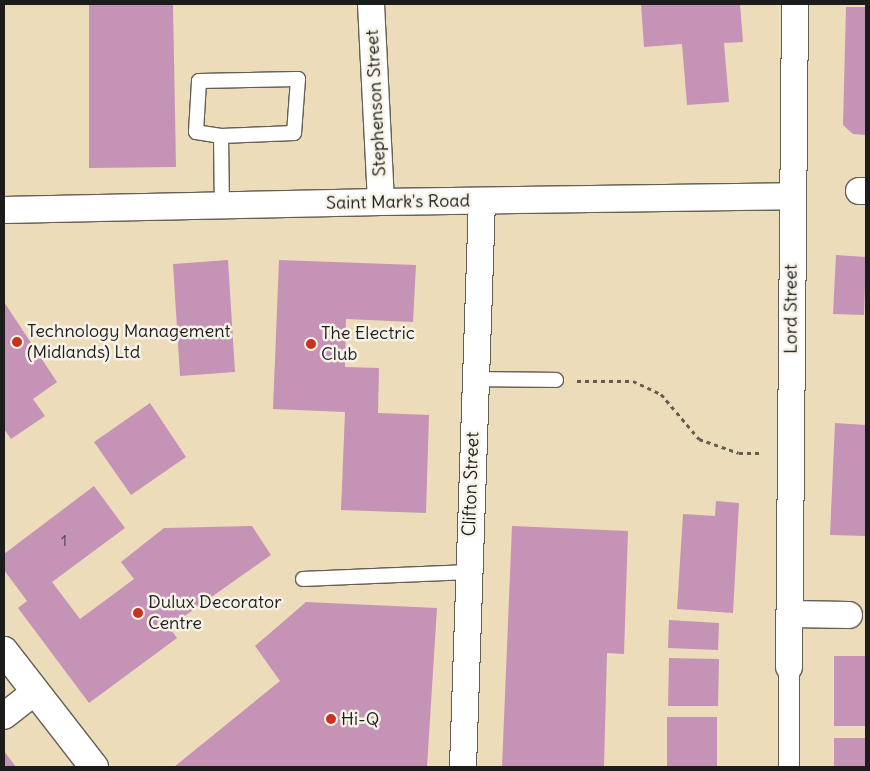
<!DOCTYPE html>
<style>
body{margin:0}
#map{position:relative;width:870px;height:771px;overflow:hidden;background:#eddcba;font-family:Delius,sans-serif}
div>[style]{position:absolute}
.building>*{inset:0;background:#c593b6}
.path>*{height:3px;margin-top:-1.5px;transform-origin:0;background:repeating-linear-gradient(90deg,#655f53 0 4px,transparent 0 8px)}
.roads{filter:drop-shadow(1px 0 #655f53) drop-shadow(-1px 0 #655f53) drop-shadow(0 1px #655f53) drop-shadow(0 -1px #655f53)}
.service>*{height:14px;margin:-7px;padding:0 7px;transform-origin:7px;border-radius:7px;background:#fff}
.pedestrian>*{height:20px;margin:-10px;padding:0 10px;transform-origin:10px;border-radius:10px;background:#fff}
.minor>*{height:26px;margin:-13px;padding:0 13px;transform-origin:13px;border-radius:13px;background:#fff}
.trunk>*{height:28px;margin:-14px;padding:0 14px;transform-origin:14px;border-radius:14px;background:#fff}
.dots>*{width:14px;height:14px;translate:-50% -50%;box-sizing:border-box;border:2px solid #f7f3e8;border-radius:50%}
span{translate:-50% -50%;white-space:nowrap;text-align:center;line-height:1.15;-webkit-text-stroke:5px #f7f3e8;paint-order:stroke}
.number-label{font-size:15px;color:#463a42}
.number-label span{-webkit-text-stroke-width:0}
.street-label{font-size:18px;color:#1c1c1c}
.poi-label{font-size:18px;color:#1c1c1c}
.left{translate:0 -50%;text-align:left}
.frame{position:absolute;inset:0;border:5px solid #1c1c1c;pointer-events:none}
</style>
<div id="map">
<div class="building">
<i style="clip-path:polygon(89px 4px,173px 4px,176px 167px,89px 168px)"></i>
<i style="clip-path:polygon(641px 4px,740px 4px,743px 42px,724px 43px,729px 102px,687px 105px,682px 44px,644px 47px)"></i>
<i style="clip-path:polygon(846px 7px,866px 7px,866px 135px,853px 134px,843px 125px)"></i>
<i style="clip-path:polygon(836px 255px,866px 257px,864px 315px,833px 314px)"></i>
<i style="clip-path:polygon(228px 260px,235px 372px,180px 376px,173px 264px)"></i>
<i style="clip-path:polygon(279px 260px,416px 265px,413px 322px,346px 319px,345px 367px,379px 368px,378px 413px,429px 415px,426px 513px,341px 510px,345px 412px,273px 409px)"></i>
<i style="clip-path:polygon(4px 302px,57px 382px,33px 399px,45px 416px,11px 439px,4px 429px)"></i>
<i style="clip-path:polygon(150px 403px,186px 457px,131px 495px,94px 442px)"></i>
<i style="clip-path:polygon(835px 423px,866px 425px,866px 536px,830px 535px)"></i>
<i style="clip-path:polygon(94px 486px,125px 528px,52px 582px,80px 619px,134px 579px,121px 562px,164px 528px,252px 526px,271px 555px,169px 627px,177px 638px,89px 703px,18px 608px,27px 601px,4px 570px,4px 554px)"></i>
<i style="clip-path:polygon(716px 501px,739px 503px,733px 613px,677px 609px,683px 514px,715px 516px)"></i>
<i style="clip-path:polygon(512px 526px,628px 531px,624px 654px,607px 653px,604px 767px,502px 767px)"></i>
<i style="clip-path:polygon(306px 602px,437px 608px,427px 767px,174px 767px,280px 681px,255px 646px)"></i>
<i style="clip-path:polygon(669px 620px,719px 623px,718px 650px,668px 648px)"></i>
<i style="clip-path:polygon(834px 656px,866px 656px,866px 726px,834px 726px)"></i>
<i style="clip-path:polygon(669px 658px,719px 659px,718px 706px,668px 706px)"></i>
<i style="clip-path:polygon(667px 717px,717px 717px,717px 767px,667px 767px)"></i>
<i style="clip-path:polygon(834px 738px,866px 738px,866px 767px,834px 767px)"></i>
<i style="clip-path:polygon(4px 751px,16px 767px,4px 767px)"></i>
</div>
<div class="path">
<i style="left:577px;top:381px;width:56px"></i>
<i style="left:633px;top:381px;width:31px;rotate:25deg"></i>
<i style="left:661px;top:394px;width:59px;rotate:49.8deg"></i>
<i style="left:699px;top:439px;width:42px;rotate:19.3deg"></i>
<i style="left:739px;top:453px;width:23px"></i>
</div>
<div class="roads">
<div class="service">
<i style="left:298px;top:79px;width:54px;rotate:94.2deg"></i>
<i style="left:294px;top:133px;width:73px;rotate:177.6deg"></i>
<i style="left:221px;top:136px;width:25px;rotate:-171deg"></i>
<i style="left:196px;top:132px;width:51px;rotate:-86.6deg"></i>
<i style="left:199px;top:81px;width:99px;rotate:-1.2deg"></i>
<i style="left:221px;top:136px;width:69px;rotate:89.2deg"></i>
<i style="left:475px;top:379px;width:81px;rotate:0.7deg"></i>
<i style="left:303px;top:579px;width:166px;rotate:-2.4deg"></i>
</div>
<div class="pedestrian">
<i style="left:789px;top:667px;width:100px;rotate:90deg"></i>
</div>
<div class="minor">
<i style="left:371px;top:4px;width:198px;rotate:87.1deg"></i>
<i style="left:859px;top:191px;width:7px"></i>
<i style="left:4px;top:210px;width:377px;rotate:-1.2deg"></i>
<i style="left:381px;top:202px;width:411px;rotate:-0.8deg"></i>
<i style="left:791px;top:614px;width:58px;rotate:1deg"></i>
<i style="left:789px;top:667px;width:663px;rotate:-89.48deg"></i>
<i style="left:4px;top:716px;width:39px;rotate:-38deg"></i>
<i style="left:463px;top:767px;width:566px;rotate:-88.08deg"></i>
</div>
<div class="trunk">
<i style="left:4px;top:651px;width:147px;rotate:52.2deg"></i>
</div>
</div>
<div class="dots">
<i style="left:17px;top:342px;background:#c8321e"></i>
<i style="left:311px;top:344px;background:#c8321e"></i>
<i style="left:138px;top:613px;background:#c8321e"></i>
<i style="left:331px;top:719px;background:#c8321e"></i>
</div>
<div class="number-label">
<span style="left:64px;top:541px">1</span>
</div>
<div class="street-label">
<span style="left:376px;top:103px;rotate:-93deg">Stephenson Street</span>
<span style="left:398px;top:202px;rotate:-1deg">Saint Mark's Road</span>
<span style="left:791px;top:309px;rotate:-90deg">Lord Street</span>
<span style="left:471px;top:484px;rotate:-88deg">Clifton Street</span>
</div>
<div class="poi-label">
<span class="left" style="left:27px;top:342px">Technology Management<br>(Midlands) Ltd</span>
<span class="left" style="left:321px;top:344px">The Electric<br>Club</span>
<span class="left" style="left:148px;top:613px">Dulux Decorator<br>Centre</span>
<span class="left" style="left:341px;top:719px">Hi-Q</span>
</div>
<div class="frame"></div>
</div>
